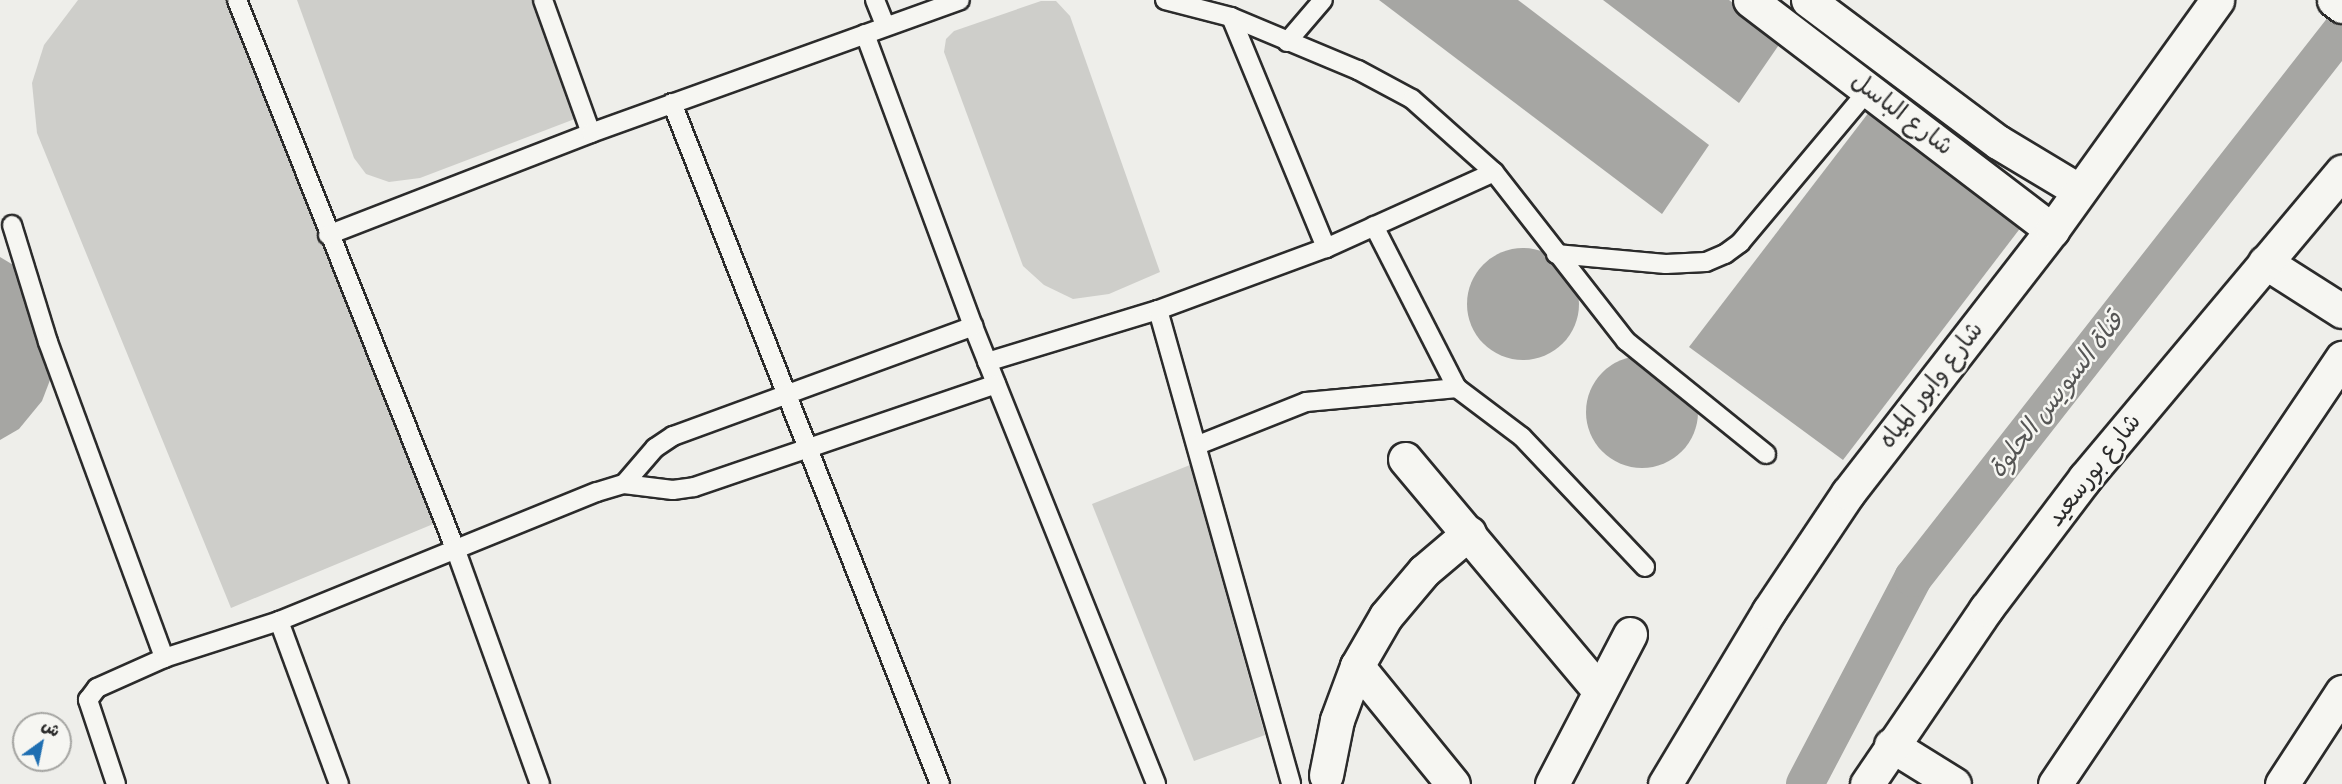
<!DOCTYPE html>
<meta charset="utf-8">
<style>
body{margin:0}
#map{position:relative;width:2342px;height:784px;overflow:hidden;background:#eeeeea;font-family:Caveat,"Playpen Sans Arabic",sans-serif}
div>[style]{position:absolute}
.green>*{inset:0;background:#cececa}
.water>*{inset:0;background:#a6a6a3}
.round{border-radius:50%}
.canal>*{height:38px;margin:-19px;padding:0 19px;transform-origin:19px;border-radius:19px;background:#a6a6a3}
.roads{filter:drop-shadow(2px 0 #2b2b2b) drop-shadow(-2px 0 #2b2b2b) drop-shadow(0 2px #2b2b2b) drop-shadow(0 -2px #2b2b2b)}
.lane>*{height:18px;margin:-9px;padding:0 9px;transform-origin:9px;border-radius:9px;background:#f6f6f2}
.street>*{height:33px;margin:-16.5px;padding:0 16.5px;transform-origin:16.5px;border-radius:16.5px;background:#f6f6f2}
.secondary>*{height:33px;margin:-16.5px;padding:0 16.5px;transform-origin:16.5px;border-radius:16.5px;background:#f6f6f2}
span{translate:-50% -50%;white-space:nowrap;text-align:center;line-height:1.15;-webkit-text-stroke:5px #f6f6f2;paint-order:stroke}
.street-label{font-size:24px;color:#2b2b2b}
.water-label{font-size:26px;color:#565655;font-style:italic}
.north{position:absolute;left:12px;top:712px;width:60px;height:60px;box-sizing:border-box;background:#f6f6f2;border:2px solid #a5a5a2;border-radius:50%;rotate:33deg;font-size:16px;font-weight:700;line-height:24px;text-align:center;color:#2b2b2b}
.north::after{content:'';display:block;margin:auto;width:21px;height:27px;background:#1f6fb2;clip-path:polygon(50% 0,100% 100%,50% 72%,0 100%)}
</style>
<div id="map">
<div class="green">
<i style="clip-path:polygon(78px 0,242px 0,438px 522px,231px 608px,37px 133px,32px 83px,44px 45px)"></i>
<i style="clip-path:polygon(297px 0,551px 0,593px 112px,420px 178px,389px 182px,366px 174px,354px 158px)"></i>
<i style="clip-path:polygon(1041px 1px,1056px 1px,1070px 16px,1160px 272px,1109px 294px,1073px 299px,1044px 285px,1023px 266px,944px 52px,946px 39px,954px 31px)"></i>
<i style="clip-path:polygon(1190px 465px,1265px 735px,1194px 761px,1092px 504px)"></i>
</div>
<div class="water">
<i style="clip-path:polygon(1379px 0,1518px 0,1709px 145px,1662px 214px)"></i>
<i style="clip-path:polygon(1603px 0,1729px 0,1783px 39px,1739px 103px)"></i>
<i style="clip-path:polygon(1876px 103px,2028px 218px,1843px 460px,1689px 347px)"></i>
<i class="round" style="left:1467px;top:248px;width:112px;height:112px"></i>
<i style="clip-path:polygon(0 257px,20px 269px,43px 297px,55px 332px,55px 367px,42px 401px,19px 429px,0 440px)"></i>
<i class="round" style="left:1586px;top:356px;width:112px;height:112px"></i>
</div>
<div class="canal">
<i style="left:1805px;top:784px;width:233px;rotate:-62.3deg"></i>
<i style="left:1913px;top:578px;width:696px;rotate:-51.94deg"></i>
</div>
<div class="roads">
<div class="lane">
<i style="left:237px;top:0;width:590px;rotate:68.31deg"></i>
<i style="left:455px;top:548px;width:251px;rotate:70.2deg"></i>
<i style="left:543px;top:0;width:141px;rotate:70.2deg"></i>
<i style="left:875px;top:0;width:27px;rotate:68deg"></i>
<i style="left:1165px;top:0;width:68px;rotate:14.4deg"></i>
<i style="left:1231px;top:17px;width:138px;rotate:22.7deg"></i>
<i style="left:1358px;top:70px;width:61px;rotate:28.2deg"></i>
<i style="left:1412px;top:99px;width:110px;rotate:41.7deg"></i>
<i style="left:1494px;top:172px;width:214px;rotate:52deg"></i>
<i style="left:1626px;top:341px;width:180px;rotate:38.9deg"></i>
<i style="left:1231px;top:17px;width:250px;rotate:67.6deg"></i>
<i style="left:865px;top:34px;width:311px;rotate:69.7deg"></i>
<i style="left:973px;top:326px;width:493px;rotate:68.2deg"></i>
<i style="left:1287px;top:42px;width:55px;rotate:-49.4deg"></i>
<i style="left:672px;top:103px;width:732px;rotate:68.52deg"></i>
<i style="left:12px;top:225px;width:122px;rotate:72.9deg"></i>
<i style="left:48px;top:342px;width:337px;rotate:69.8deg"></i>
<i style="left:1374px;top:226px;width:182px;rotate:62.9deg"></i>
<i style="left:1457px;top:388px;width:81px;rotate:37deg"></i>
<i style="left:1522px;top:437px;width:179px;rotate:46.6deg"></i>
<i style="left:328px;top:235px;width:282px;rotate:-21.2deg"></i>
<i style="left:591px;top:133px;width:392px;rotate:-19.8deg"></i>
<i style="left:1556px;top:254px;width:110px;rotate:5.2deg"></i>
<i style="left:1666px;top:264px;width:40px;rotate:-2.9deg"></i>
<i style="left:1706px;top:262px;width:21px;rotate:-23deg"></i>
<i style="left:1725px;top:254px;width:19px;rotate:-36deg"></i>
<i style="left:1740px;top:243px;width:201px;rotate:-50deg"></i>
<i style="left:1158px;top:310px;width:492px;rotate:74.3deg"></i>
<i style="left:987px;top:362px;width:179px;rotate:-16.9deg"></i>
<i style="left:1158px;top:310px;width:179px;rotate:-20.3deg"></i>
<i style="left:1326px;top:248px;width:184px;rotate:-24.3deg"></i>
<i style="left:1198px;top:445px;width:116px;rotate:-21.7deg"></i>
<i style="left:1306px;top:402px;width:152px;rotate:-5.3deg"></i>
<i style="left:624px;top:484px;width:48px;rotate:-49.3deg"></i>
<i style="left:655px;top:448px;width:22px;rotate:-34deg"></i>
<i style="left:673px;top:436px;width:320px;rotate:-20.1deg"></i>
<i style="left:279px;top:621px;width:174px;rotate:69.8deg"></i>
<i style="left:116px;top:784px;width:89px;rotate:-108.4deg"></i>
<i style="left:88px;top:700px;width:15px;rotate:-53deg"></i>
<i style="left:97px;top:688px;width:73px;rotate:-24.1deg"></i>
<i style="left:164px;top:658px;width:121px;rotate:-17.8deg"></i>
<i style="left:279px;top:621px;width:343px;rotate:-22.1deg"></i>
<i style="left:597px;top:492px;width:28px;rotate:-17deg"></i>
<i style="left:624px;top:484px;width:49px;rotate:7deg"></i>
<i style="left:673px;top:490px;width:21px;rotate:-8deg"></i>
<i style="left:694px;top:487px;width:319px;rotate:-18.8deg"></i>
</div>
<div class="street">
<i style="left:2265px;top:262px;width:91px;rotate:32.5deg"></i>
<i style="left:1405px;top:459px;width:303px;rotate:50deg"></i>
<i style="left:1357px;top:666px;width:152px;rotate:50.9deg"></i>
<i style="left:1891px;top:745px;width:74px;rotate:31.8deg"></i>
<i style="left:1326px;top:775px;width:56px;rotate:-78.7deg"></i>
<i style="left:1337px;top:720px;width:58px;rotate:-69.7deg"></i>
<i style="left:1357px;top:666px;width:58px;rotate:-59.9deg"></i>
<i style="left:1386px;top:616px;width:59px;rotate:-49.8deg"></i>
<i style="left:1424px;top:571px;width:59px;rotate:-40.2deg"></i>
<i style="left:1552px;top:784px;width:169px;rotate:-62.5deg"></i>
<i style="left:2055px;top:784px;width:514px;rotate:-56.03deg"></i>
<i style="left:2282px;top:784px;width:110px;rotate:-56.9deg"></i>
</div>
<div class="secondary">
<i style="left:1750px;top:0;width:380px;rotate:37.3deg"></i>
<i style="left:1808px;top:0;width:237px;rotate:36.8deg"></i>
<i style="left:1998px;top:142px;width:93px;rotate:31deg"></i>
<i style="left:2334px;top:0;width:10px;rotate:37deg"></i>
<i style="left:1665px;top:784px;width:202px;rotate:-59deg"></i>
<i style="left:1769px;top:611px;width:142px;rotate:-56.2deg"></i>
<i style="left:1848px;top:493px;width:333px;rotate:-52.2deg"></i>
<i style="left:2052px;top:230px;width:283px;rotate:-54.3deg"></i>
<i style="left:1867px;top:784px;width:212px;rotate:-55.8deg"></i>
<i style="left:1986px;top:609px;width:164px;rotate:-52.9deg"></i>
<i style="left:2085px;top:478px;width:400px;rotate:-50deg"></i>
</div>
</div>
<div class="street-label">
<span style="left:1902px;top:114px;rotate:37deg">شارع الباسل</span>
<span style="left:1931px;top:385px;rotate:-52deg">شارع وابور المياه</span>
<span style="left:2094px;top:470px;rotate:-52deg">شارع بورسعيد</span>
</div>
<div class="water-label">
<span style="left:2056px;top:395px;rotate:-52deg">قناة السويس الحلوة</span>
</div>
<div class="north">ش</div>
</div>
